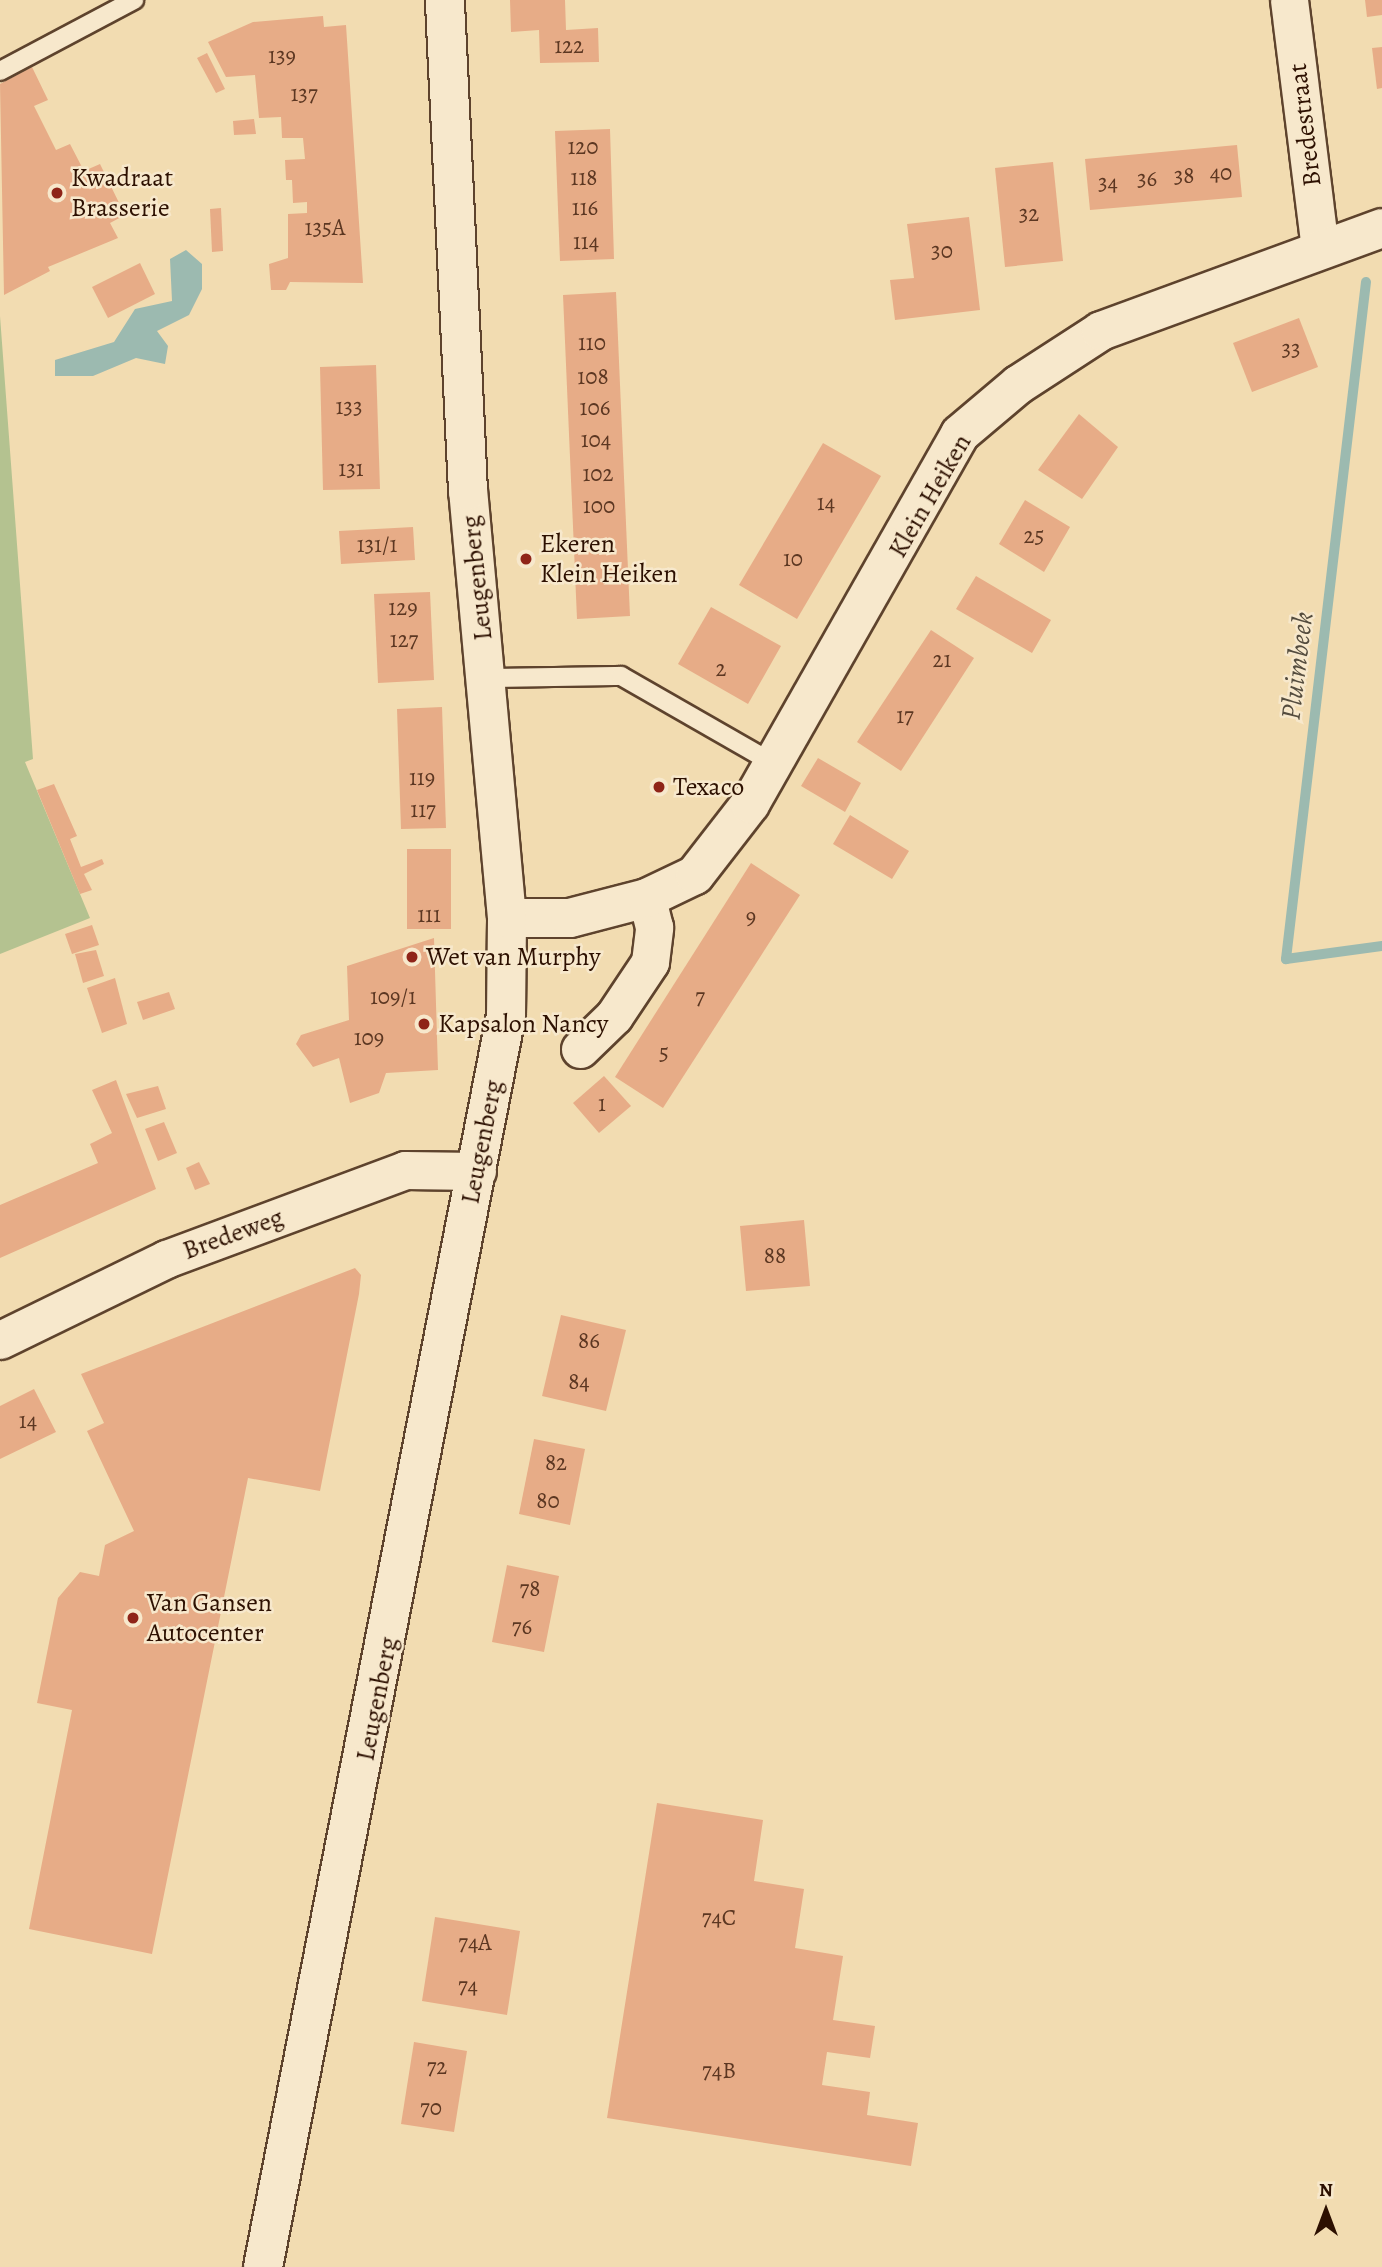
<!DOCTYPE html>
<style>
body{margin:0}
#map{position:relative;width:1382px;height:2267px;overflow:hidden;background:#f2dcb1;font-family:Alegreya,serif}
div>[style]{position:absolute}
.green>*{inset:0;background:#b4c290}
.water>*{inset:0;background:#9cbab0}
.stream>*{height:10px;margin:-5px;padding:0 5px;transform-origin:5px;border-radius:5px;background:#9cbab0}
.building>*{inset:0;background:#e7ac87}
.roads{filter:drop-shadow(2px 0 #5e432d) drop-shadow(-2px 0 #5e432d) drop-shadow(0 2px #5e432d) drop-shadow(0 -2px #5e432d)}
.lane>*{height:18px;margin:-9px;padding:0 9px;transform-origin:9px;border-radius:9px;background:#f7e8cc}
.street>*{height:37px;margin:-18.5px;padding:0 18.5px;transform-origin:18.5px;border-radius:18.5px;background:#f7e8cc}
.secondary>*{height:38px;margin:-19px;padding:0 19px;transform-origin:19px;border-radius:19px;background:#f7e8cc}
.dots>*{width:19px;height:19px;translate:-50% -50%;box-sizing:border-box;border:4px solid #f7e8cc;border-radius:50%}
span{translate:-50% -50%;white-space:nowrap;text-align:center;line-height:1.15;-webkit-text-stroke:5px #f7e8cc;paint-order:stroke}
.number-label{font-size:23px;color:#5c3722}
.number-label span{-webkit-text-stroke-width:0}
.street-label{font-size:26px;color:#2d1001}
.poi-label{font-size:26px;color:#2d1001}
.left{translate:0 -50%;text-align:left}
.water-label{font-size:28px;color:#544c3e;font-style:italic}
.north{position:absolute;left:1291px;top:2176px;width:70px;height:70px;-webkit-text-stroke:5px #f7e8cc;paint-order:stroke;rotate:0deg;font-size:19px;font-weight:700;line-height:28px;text-align:center;color:#2d1001}
.north::after{content:'';display:block;margin:auto;width:24px;height:32px;background:#2d1001;clip-path:polygon(50% 0,100% 100%,50% 72%,0 100%)}
</style>
<div id="map">
<div class="green">
<i style="clip-path:polygon(0 316px,33px 759px,25px 762px,90px 918px,0 954px)"></i>
</div>
<div class="water">
<i style="clip-path:polygon(186px 250px,202px 264px,202px 289px,189px 315px,157px 331px,168px 346px,165px 364px,136px 358px,93px 376px,55px 376px,55px 360px,114px 342px,135px 309px,172px 301px,170px 259px)"></i>
</div>
<div class="stream">
<i style="left:1366px;top:282px;width:682px;rotate:96.74deg"></i>
<i style="left:1286px;top:959px;width:97px;rotate:-7.7deg"></i>
</div>
<div class="building">
<i style="clip-path:polygon(510px 0,565px 0,566px 30px,598px 28px,599px 62px,540px 63px,539px 30px,511px 32px)"></i>
<i style="clip-path:polygon(1365px 0,1382px 0,1382px 15px,1367px 17px)"></i>
<i style="clip-path:polygon(323px 16px,324px 27px,346px 25px,363px 283px,290px 282px,286px 290px,271px 290px,269px 264px,288px 258px,288px 214px,307px 213px,307px 202px,293px 203px,292px 180px,286px 180px,285px 160px,305px 159px,303px 138px,282px 138px,281px 117px,259px 118px,255px 75px,226px 77px,208px 42px,253px 22px)"></i>
<i style="clip-path:polygon(1382px 47px,1382px 88px,1377px 89px,1372px 48px)"></i>
<i style="clip-path:polygon(207px 53px,225px 89px,216px 93px,197px 58px)"></i>
<i style="clip-path:polygon(32px 67px,48px 100px,34px 106px,56px 150px,70px 144px,84px 171px,100px 164px,125px 215px,110px 223px,118px 238px,48px 267px,50px 271px,4px 295px,0 84px)"></i>
<i style="clip-path:polygon(254px 119px,256px 134px,234px 135px,233px 121px)"></i>
<i style="clip-path:polygon(610px 129px,614px 259px,560px 261px,555px 131px)"></i>
<i style="clip-path:polygon(1237px 145px,1242px 197px,1090px 210px,1085px 159px)"></i>
<i style="clip-path:polygon(1053px 162px,1063px 261px,1005px 267px,995px 168px)"></i>
<i style="clip-path:polygon(221px 208px,223px 251px,212px 252px,210px 209px)"></i>
<i style="clip-path:polygon(969px 217px,980px 310px,895px 320px,890px 280px,914px 278px,907px 224px)"></i>
<i style="clip-path:polygon(140px 263px,155px 294px,108px 318px,92px 287px)"></i>
<i style="clip-path:polygon(616px 292px,630px 616px,577px 619px,563px 295px)"></i>
<i style="clip-path:polygon(1299px 318px,1318px 367px,1252px 392px,1233px 343px)"></i>
<i style="clip-path:polygon(376px 365px,380px 489px,323px 490px,320px 367px)"></i>
<i style="clip-path:polygon(1079px 414px,1118px 447px,1082px 499px,1038px 470px)"></i>
<i style="clip-path:polygon(823px 443px,881px 476px,797px 619px,739px 585px)"></i>
<i style="clip-path:polygon(1025px 500px,1070px 527px,1044px 572px,999px 544px)"></i>
<i style="clip-path:polygon(413px 527px,415px 560px,341px 564px,339px 531px)"></i>
<i style="clip-path:polygon(976px 576px,1051px 620px,1032px 653px,956px 609px)"></i>
<i style="clip-path:polygon(430px 592px,434px 680px,378px 683px,374px 594px)"></i>
<i style="clip-path:polygon(711px 607px,781px 646px,748px 704px,678px 664px)"></i>
<i style="clip-path:polygon(931px 630px,974px 658px,901px 771px,857px 742px)"></i>
<i style="clip-path:polygon(442px 707px,446px 828px,401px 829px,397px 709px)"></i>
<i style="clip-path:polygon(818px 758px,861px 783px,845px 812px,801px 786px)"></i>
<i style="clip-path:polygon(54px 784px,77px 836px,70px 839px,81px 867px,102px 859px,104px 864px,84px 874px,92px 890px,80px 894px,37px 790px)"></i>
<i style="clip-path:polygon(850px 815px,909px 851px,892px 879px,833px 844px)"></i>
<i style="clip-path:polygon(407px 849px,451px 849px,451px 929px,407px 929px)"></i>
<i style="clip-path:polygon(751px 863px,800px 895px,663px 1108px,615px 1077px)"></i>
<i style="clip-path:polygon(92px 925px,99px 945px,72px 954px,65px 934px)"></i>
<i style="clip-path:polygon(434px 938px,438px 1070px,386px 1073px,379px 1093px,350px 1103px,339px 1058px,313px 1067px,296px 1044px,301px 1035px,349px 1020px,347px 966px)"></i>
<i style="clip-path:polygon(96px 950px,104px 976px,83px 983px,75px 954px)"></i>
<i style="clip-path:polygon(115px 978px,127px 1024px,102px 1033px,87px 988px)"></i>
<i style="clip-path:polygon(169px 992px,175px 1009px,143px 1020px,137px 1002px)"></i>
<i style="clip-path:polygon(604px 1076px,631px 1106px,599px 1133px,573px 1103px)"></i>
<i style="clip-path:polygon(116px 1080px,156px 1189px,0 1258px,0 1205px,98px 1163px,90px 1144px,112px 1133px,92px 1090px)"></i>
<i style="clip-path:polygon(158px 1086px,166px 1109px,137px 1118px,126px 1094px)"></i>
<i style="clip-path:polygon(164px 1122px,177px 1153px,158px 1161px,145px 1129px)"></i>
<i style="clip-path:polygon(199px 1162px,210px 1184px,195px 1190px,186px 1168px)"></i>
<i style="clip-path:polygon(804px 1220px,810px 1286px,746px 1291px,740px 1226px)"></i>
<i style="clip-path:polygon(355px 1268px,361px 1275px,359px 1294px,320px 1491px,248px 1478px,152px 1954px,29px 1929px,72px 1710px,37px 1703px,58px 1598px,80px 1572px,99px 1576px,105px 1545px,134px 1531px,87px 1431px,104px 1423px,81px 1374px)"></i>
<i style="clip-path:polygon(561px 1315px,626px 1330px,606px 1411px,542px 1396px)"></i>
<i style="clip-path:polygon(34px 1389px,56px 1432px,0 1459px,0 1406px)"></i>
<i style="clip-path:polygon(534px 1439px,585px 1449px,570px 1525px,519px 1514px)"></i>
<i style="clip-path:polygon(507px 1565px,559px 1576px,544px 1652px,492px 1642px)"></i>
<i style="clip-path:polygon(657px 1803px,763px 1820px,754px 1881px,804px 1889px,795px 1948px,843px 1956px,833px 2020px,875px 2026px,870px 2058px,827px 2052px,822px 2085px,870px 2092px,867px 2115px,918px 2123px,911px 2166px,607px 2118px)"></i>
<i style="clip-path:polygon(435px 1917px,520px 1931px,507px 2015px,422px 2001px)"></i>
<i style="clip-path:polygon(414px 2042px,467px 2051px,454px 2132px,401px 2124px)"></i>
</div>
<div class="roads">
<div class="lane">
<i style="left:0;top:71px;width:152px;rotate:-27.9deg"></i>
<i style="left:487px;top:678px;width:134px;rotate:-0.9deg"></i>
<i style="left:621px;top:676px;width:175px;rotate:29.8deg"></i>
</div>
<div class="street">
<i style="left:1289px;top:0;width:251px;rotate:82.9deg"></i>
<i style="left:580px;top:1049px;width:47px;rotate:-44.1deg"></i>
<i style="left:614px;top:1016px;width:65px;rotate:-56.3deg"></i>
<i style="left:650px;top:962px;width:35px;rotate:-83deg"></i>
<i style="left:654px;top:927px;width:30px;rotate:-104deg"></i>
<i style="left:0;top:1340px;width:185px;rotate:-26deg"></i>
<i style="left:166px;top:1259px;width:255px;rotate:-20.4deg"></i>
<i style="left:405px;top:1170px;width:72px;rotate:0.8deg"></i>
</div>
<div class="secondary">
<i style="left:507px;top:918px;width:63px"></i>
<i style="left:570px;top:918px;width:80px;rotate:-14.6deg"></i>
<i style="left:647px;top:898px;width:53px;rotate:-25.6deg"></i>
<i style="left:695px;top:875px;width:90px;rotate:-52.2deg"></i>
<i style="left:750px;top:804px;width:425px;rotate:-60.4deg"></i>
<i style="left:960px;top:434px;width:76px;rotate:-40.2deg"></i>
<i style="left:1018px;top:385px;width:99px;rotate:-33deg"></i>
<i style="left:1101px;top:331px;width:299px;rotate:-20.1deg"></i>
<i style="left:263px;top:2267px;width:1274px;rotate:-79.01deg"></i>
<i style="left:506px;top:1016px;width:98px;rotate:-89.4deg"></i>
<i style="left:507px;top:918px;width:429px;rotate:-95.2deg"></i>
<i style="left:468px;top:491px;width:492px;rotate:-92.7deg"></i>
</div>
</div>
<div class="dots">
<i style="left:57px;top:193px;background:#8f2418"></i>
<i style="left:526px;top:559px;background:#8f2418"></i>
<i style="left:659px;top:787px;background:#8f2418"></i>
<i style="left:412px;top:957px;background:#8f2418"></i>
<i style="left:424px;top:1024px;background:#8f2418"></i>
<i style="left:133px;top:1618px;background:#8f2418"></i>
</div>
<div class="number-label">
<span style="left:569px;top:46px">122</span>
<span style="left:282px;top:56px">139</span>
<span style="left:304px;top:94px">137</span>
<span style="left:583px;top:147px">120</span>
<span style="left:1221px;top:173px">40</span>
<span style="left:1184px;top:176px">38</span>
<span style="left:584px;top:178px">118</span>
<span style="left:1147px;top:179px">36</span>
<span style="left:1108px;top:183px">34</span>
<span style="left:585px;top:208px">116</span>
<span style="left:1029px;top:214px">32</span>
<span style="left:325px;top:228px">135A</span>
<span style="left:586px;top:242px">114</span>
<span style="left:942px;top:251px">30</span>
<span style="left:592px;top:343px">110</span>
<span style="left:1291px;top:349px">33</span>
<span style="left:593px;top:377px">108</span>
<span style="left:349px;top:407px">133</span>
<span style="left:595px;top:408px">106</span>
<span style="left:596px;top:440px">104</span>
<span style="left:351px;top:469px">131</span>
<span style="left:598px;top:474px">102</span>
<span style="left:826px;top:503px">14</span>
<span style="left:599px;top:506px">100</span>
<span style="left:1034px;top:536px">25</span>
<span style="left:377px;top:545px">131/1</span>
<span style="left:793px;top:559px">10</span>
<span style="left:403px;top:608px">129</span>
<span style="left:404px;top:640px">127</span>
<span style="left:942px;top:660px">21</span>
<span style="left:721px;top:669px">2</span>
<span style="left:905px;top:716px">17</span>
<span style="left:422px;top:778px">119</span>
<span style="left:423px;top:810px">117</span>
<span style="left:429px;top:915px">111</span>
<span style="left:751px;top:917px">9</span>
<span style="left:393px;top:997px">109/1</span>
<span style="left:700px;top:997px">7</span>
<span style="left:369px;top:1038px">109</span>
<span style="left:664px;top:1053px">5</span>
<span style="left:602px;top:1104px">1</span>
<span style="left:775px;top:1256px">88</span>
<span style="left:589px;top:1341px">86</span>
<span style="left:579px;top:1382px">84</span>
<span style="left:28px;top:1421px">14</span>
<span style="left:556px;top:1463px">82</span>
<span style="left:548px;top:1501px">80</span>
<span style="left:530px;top:1589px">78</span>
<span style="left:522px;top:1627px">76</span>
<span style="left:719px;top:1918px">74C</span>
<span style="left:475px;top:1943px">74A</span>
<span style="left:468px;top:1986px">74</span>
<span style="left:437px;top:2067px">72</span>
<span style="left:719px;top:2071px">74B</span>
<span style="left:431px;top:2108px">70</span>
</div>
<div class="street-label">
<span style="left:1305px;top:125px;rotate:-97deg">Bredestraat</span>
<span style="left:930px;top:496px;rotate:-60deg">Klein Heiken</span>
<span style="left:477px;top:578px;rotate:-96deg">Leugenberg</span>
<span style="left:482px;top:1142px;rotate:-79deg">Leugenberg</span>
<span style="left:233px;top:1234px;rotate:-20deg">Bredeweg</span>
<span style="left:377px;top:1699px;rotate:-79deg">Leugenberg</span>
</div>
<div class="poi-label">
<span class="left" style="left:71px;top:193px">Kwadraat<br>Brasserie</span>
<span class="left" style="left:540px;top:559px">Ekeren<br>Klein Heiken</span>
<span class="left" style="left:673px;top:787px">Texaco</span>
<span class="left" style="left:426px;top:957px">Wet van Murphy</span>
<span class="left" style="left:438px;top:1024px">Kapsalon Nancy</span>
<span class="left" style="left:147px;top:1618px">Van Gansen<br>Autocenter</span>
</div>
<div class="water-label">
<span style="left:1297px;top:666px;rotate:-83deg">Pluimbeek</span>
</div>
<div class="north">N</div>
</div>
